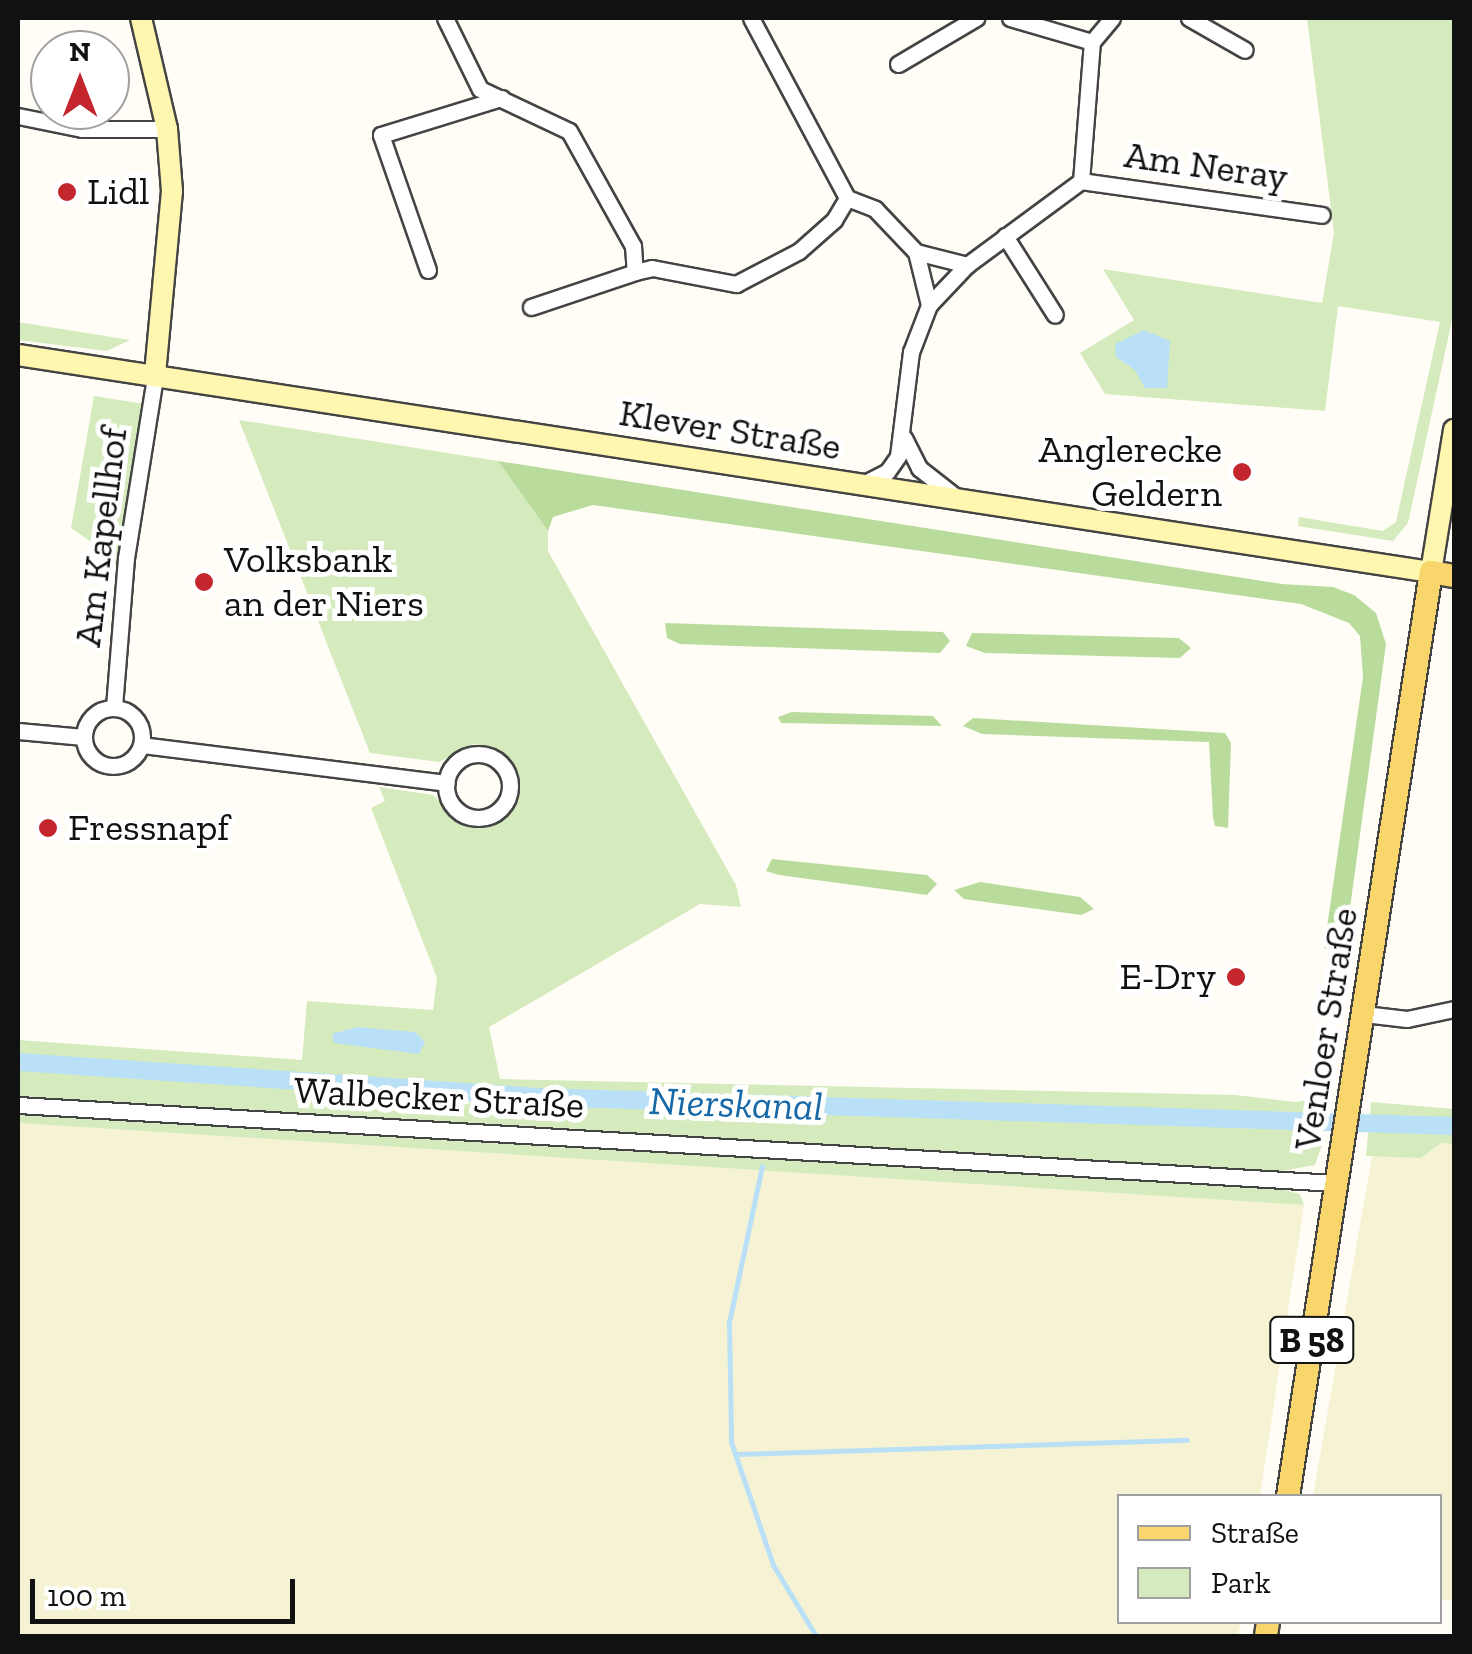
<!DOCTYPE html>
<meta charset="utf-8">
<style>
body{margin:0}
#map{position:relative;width:1472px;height:1654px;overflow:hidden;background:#fffdf5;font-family:"Zilla Slab",serif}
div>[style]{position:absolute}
.farmland>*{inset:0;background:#f6f3d4}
.green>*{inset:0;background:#d5ebbd}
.forest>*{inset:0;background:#b9dc9c}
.water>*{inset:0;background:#b9e0f7}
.stream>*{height:5px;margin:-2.5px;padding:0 2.5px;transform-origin:2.5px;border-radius:2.5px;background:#b9e0f7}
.canal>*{height:18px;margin:-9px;padding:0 9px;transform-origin:9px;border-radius:9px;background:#b9e0f7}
.roads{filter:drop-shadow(2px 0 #444) drop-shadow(-2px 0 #444) drop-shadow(0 2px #444) drop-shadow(0 -2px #444)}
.street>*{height:15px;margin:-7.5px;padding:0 7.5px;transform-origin:7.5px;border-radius:7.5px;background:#fff}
.street>.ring{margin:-7.5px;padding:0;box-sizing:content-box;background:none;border:15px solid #fff;border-radius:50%}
.secondary>*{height:20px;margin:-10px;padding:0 10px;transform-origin:10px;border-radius:10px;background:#fff6b0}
.primary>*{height:22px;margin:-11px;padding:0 11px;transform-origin:11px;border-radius:11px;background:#f9d66b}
.dots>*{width:28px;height:28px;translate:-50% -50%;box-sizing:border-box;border:5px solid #fff;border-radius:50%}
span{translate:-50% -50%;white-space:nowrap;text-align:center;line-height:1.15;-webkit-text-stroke:10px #fff;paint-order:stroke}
.shield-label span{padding:2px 8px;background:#fff;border:2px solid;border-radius:8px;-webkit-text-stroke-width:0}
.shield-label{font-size:35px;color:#111;font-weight:700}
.street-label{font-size:38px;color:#111}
.poi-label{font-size:38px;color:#111}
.left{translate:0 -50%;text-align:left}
.right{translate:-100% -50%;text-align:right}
.water-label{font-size:40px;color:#1768a6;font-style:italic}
.frame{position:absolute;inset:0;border:20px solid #111;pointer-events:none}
.legend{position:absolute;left:1117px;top:1494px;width:325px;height:130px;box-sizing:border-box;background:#fff;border:2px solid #a0a0a0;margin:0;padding:12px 18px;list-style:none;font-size:30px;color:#111}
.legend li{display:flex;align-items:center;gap:20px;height:50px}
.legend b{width:50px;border:2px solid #a0a0a0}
.north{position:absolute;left:30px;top:30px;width:100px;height:100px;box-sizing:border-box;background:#fff;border:2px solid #a0a0a0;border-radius:50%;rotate:0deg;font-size:28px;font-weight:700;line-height:40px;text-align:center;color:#111}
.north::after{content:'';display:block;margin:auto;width:35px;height:45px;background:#c4262e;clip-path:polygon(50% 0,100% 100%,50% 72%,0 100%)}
.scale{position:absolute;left:30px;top:1579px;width:265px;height:45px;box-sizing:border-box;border:5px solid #111;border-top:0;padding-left:12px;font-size:30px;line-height:35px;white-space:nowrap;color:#111;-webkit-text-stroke:8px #fff;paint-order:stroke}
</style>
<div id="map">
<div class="farmland">
<i style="clip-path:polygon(18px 1123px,1304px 1205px,1260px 1496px,1120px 1496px,1120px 1622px,1241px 1622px,1238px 1636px,18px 1636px)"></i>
<i style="clip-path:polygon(1441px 1143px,1454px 1144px,1454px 1600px,1440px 1600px,1440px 1496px,1313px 1496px,1372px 1156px,1421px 1158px)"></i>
</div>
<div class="green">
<i style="clip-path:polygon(1307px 18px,1454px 18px,1454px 311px,1408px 523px,1393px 541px,1298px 526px,1299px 517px,1383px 531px,1396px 522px,1440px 322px,1338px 306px,1325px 411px,1105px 394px,1080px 353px,1134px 320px,1103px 269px,1322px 303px,1334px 233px)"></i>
<i style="clip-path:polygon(18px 322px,130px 340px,107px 351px,18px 340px)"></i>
<i style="clip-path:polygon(94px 396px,151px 405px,124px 577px,110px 555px,71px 528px)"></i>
<i style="clip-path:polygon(239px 420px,498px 461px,548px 531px,548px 551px,736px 885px,741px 907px,700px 904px,489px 1027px,500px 1079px,1235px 1095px,1295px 1102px,1326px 1097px,1313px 1142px,1322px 1145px,1315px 1165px,1282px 1171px,18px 1096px,18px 1040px,302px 1060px,307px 1001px,433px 1010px,437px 978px,371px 808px,385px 801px,379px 787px,433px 795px,462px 822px,486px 825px,510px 813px,518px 798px,518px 772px,494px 747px,473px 744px,439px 762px,370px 753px)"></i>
<i style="clip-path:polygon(1371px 1102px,1454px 1109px,1454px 1144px,1441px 1143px,1421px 1158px,1366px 1156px)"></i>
<i style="clip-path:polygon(18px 1115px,1284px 1190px,1300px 1194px,1304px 1205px,18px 1123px)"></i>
</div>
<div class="forest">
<i style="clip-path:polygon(498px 461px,1282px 584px,1333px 587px,1354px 595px,1376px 613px,1386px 644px,1344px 952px,1324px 948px,1363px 677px,1360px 636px,1349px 623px,1301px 604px,593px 505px,553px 517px,548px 531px)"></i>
<i style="clip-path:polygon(665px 623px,943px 632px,950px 641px,940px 653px,680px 644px,667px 638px)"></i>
<i style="clip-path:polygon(972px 633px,1179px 638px,1191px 648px,1180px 658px,985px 653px,966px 646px)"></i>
<i style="clip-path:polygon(792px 712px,933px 716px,942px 726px,781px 723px,778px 717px)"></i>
<i style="clip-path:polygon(973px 718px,1225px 733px,1231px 743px,1228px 828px,1215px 826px,1213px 817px,1209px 742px,982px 734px,963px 726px)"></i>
<i style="clip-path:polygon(772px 859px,927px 875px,937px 884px,927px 895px,779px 875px,766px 871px)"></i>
<i style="clip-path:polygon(980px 882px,1080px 897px,1094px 909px,1081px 915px,964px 899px,954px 890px)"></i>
</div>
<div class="water">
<i style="clip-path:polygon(1144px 330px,1170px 341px,1167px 388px,1145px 388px,1135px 370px,1116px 357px,1115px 344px)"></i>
<i style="clip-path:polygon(357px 1027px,415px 1032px,425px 1042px,419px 1054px,334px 1043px,332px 1034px)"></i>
</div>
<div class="stream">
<i style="left:765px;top:1120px;width:16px;rotate:-90deg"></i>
<i style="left:762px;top:1166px;width:159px;rotate:101.9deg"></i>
<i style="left:729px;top:1322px;width:120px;rotate:89deg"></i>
<i style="left:731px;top:1442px;width:130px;rotate:71.1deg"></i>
<i style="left:773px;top:1565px;width:83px;rotate:58.8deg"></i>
<i style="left:736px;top:1454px;width:451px;rotate:-1.8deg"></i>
</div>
<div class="canal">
<i style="left:18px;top:1062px;width:521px;rotate:3.85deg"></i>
<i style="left:538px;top:1097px;width:916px;rotate:1.81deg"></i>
</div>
<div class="roads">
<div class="street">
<i style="left:445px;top:18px;width:79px;rotate:63.8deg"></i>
<i style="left:480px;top:89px;width:98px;rotate:25.3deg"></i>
<i style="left:569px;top:131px;width:132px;rotate:60.9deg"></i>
<i style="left:633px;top:246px;width:26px;rotate:86deg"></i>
<i style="left:635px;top:272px;width:17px;rotate:-13deg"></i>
<i style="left:652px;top:268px;width:86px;rotate:10.8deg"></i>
<i style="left:736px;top:284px;width:71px;rotate:-27.6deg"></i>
<i style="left:799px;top:251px;width:47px;rotate:-41.5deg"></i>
<i style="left:834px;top:220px;width:26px;rotate:-59deg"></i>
<i style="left:751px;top:18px;width:204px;rotate:61.9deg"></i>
<i style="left:847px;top:198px;width:30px;rotate:21deg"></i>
<i style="left:875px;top:209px;width:59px;rotate:46.4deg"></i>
<i style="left:916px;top:252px;width:53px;rotate:14.3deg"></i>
<i style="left:1010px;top:18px;width:85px;rotate:16.3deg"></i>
<i style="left:1189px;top:18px;width:64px;rotate:29.7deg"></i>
<i style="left:898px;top:64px;width:91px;rotate:-30.5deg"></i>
<i style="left:18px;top:116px;width:65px;rotate:11.5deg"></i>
<i style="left:82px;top:129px;width:85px"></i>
<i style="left:1081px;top:181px;width:243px;rotate:8deg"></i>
<i style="left:1005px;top:236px;width:93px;rotate:57.7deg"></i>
<i style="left:916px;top:252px;width:55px;rotate:76.2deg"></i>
<i style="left:428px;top:270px;width:143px;rotate:-109.2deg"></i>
<i style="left:381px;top:135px;width:126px;rotate:-17.1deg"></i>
<i style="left:531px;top:307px;width:110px;rotate:-18.6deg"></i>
<i style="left:904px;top:438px;width:34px;rotate:63deg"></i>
<i style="left:919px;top:468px;width:47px;rotate:38.1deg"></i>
<i style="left:863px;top:484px;width:27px;rotate:-27deg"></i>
<i style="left:887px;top:472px;width:19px;rotate:-55deg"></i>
<i style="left:898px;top:456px;width:105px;rotate:-82.9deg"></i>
<i style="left:911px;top:352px;width:50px;rotate:-69deg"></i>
<i style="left:929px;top:305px;width:55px;rotate:-46.5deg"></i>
<i style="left:967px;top:265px;width:142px;rotate:-36.4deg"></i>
<i style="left:1081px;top:181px;width:139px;rotate:-85.5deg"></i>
<i style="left:1092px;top:42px;width:31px;rotate:-50deg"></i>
<i style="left:114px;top:707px;width:149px;rotate:-85.4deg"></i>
<i style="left:126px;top:558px;width:184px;rotate:-80.9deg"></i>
<i class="ring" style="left:84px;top:708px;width:43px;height:43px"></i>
<i style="left:18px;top:731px;width:66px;rotate:5.2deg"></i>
<i style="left:142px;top:745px;width:307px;rotate:7.1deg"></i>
<i class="ring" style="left:446px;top:754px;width:49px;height:49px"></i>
<i style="left:1364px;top:1014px;width:43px;rotate:6.6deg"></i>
<i style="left:1407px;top:1019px;width:48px;rotate:-12deg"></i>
<i style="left:18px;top:1105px;width:1320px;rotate:3.39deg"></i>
</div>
<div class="secondary">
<i style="left:141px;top:18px;width:114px;rotate:76.8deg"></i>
<i style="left:167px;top:129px;width:62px;rotate:85.4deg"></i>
<i style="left:172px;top:191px;width:186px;rotate:95.3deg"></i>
<i style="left:18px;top:355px;width:1430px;rotate:8.73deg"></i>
<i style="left:1431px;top:572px;width:144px;rotate:-80.8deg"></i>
</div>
<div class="primary">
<i style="left:1288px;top:1496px;width:935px;rotate:-81.2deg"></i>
<i style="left:1431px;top:572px;width:23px;rotate:10deg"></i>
<i style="left:1266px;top:1636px;width:14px;rotate:-82deg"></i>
</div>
</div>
<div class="dots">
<i style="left:67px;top:192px;background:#c4262e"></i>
<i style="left:1242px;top:472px;background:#c4262e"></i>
<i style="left:204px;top:582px;background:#c4262e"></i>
<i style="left:48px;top:828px;background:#c4262e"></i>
<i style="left:1236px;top:977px;background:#c4262e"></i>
</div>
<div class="shield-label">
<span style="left:1312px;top:1340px">B 58</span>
</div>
<div class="street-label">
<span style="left:1206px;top:166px;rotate:8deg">Am Neray</span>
<span style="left:730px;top:430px;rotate:9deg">Klever Straße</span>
<span style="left:101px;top:537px;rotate:-83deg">Am Kapellhof</span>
<span style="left:1326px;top:1029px;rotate:-81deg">Venloer Straße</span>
<span style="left:439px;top:1098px;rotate:3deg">Walbecker Straße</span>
</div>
<div class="poi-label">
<span class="left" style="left:87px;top:192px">Lidl</span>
<span class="right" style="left:1222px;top:472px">Anglerecke<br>Geldern</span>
<span class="left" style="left:224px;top:582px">Volksbank<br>an der Niers</span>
<span class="left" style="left:68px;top:828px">Fressnapf</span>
<span class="right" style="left:1216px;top:977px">E-Dry</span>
</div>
<div class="water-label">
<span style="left:736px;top:1103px;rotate:2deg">Nierskanal</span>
</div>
<div class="frame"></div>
<ul class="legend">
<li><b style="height:12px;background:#f9d66b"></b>Straße</li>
<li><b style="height:28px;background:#d5ebbd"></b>Park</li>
</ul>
<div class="north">N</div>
<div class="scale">100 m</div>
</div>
